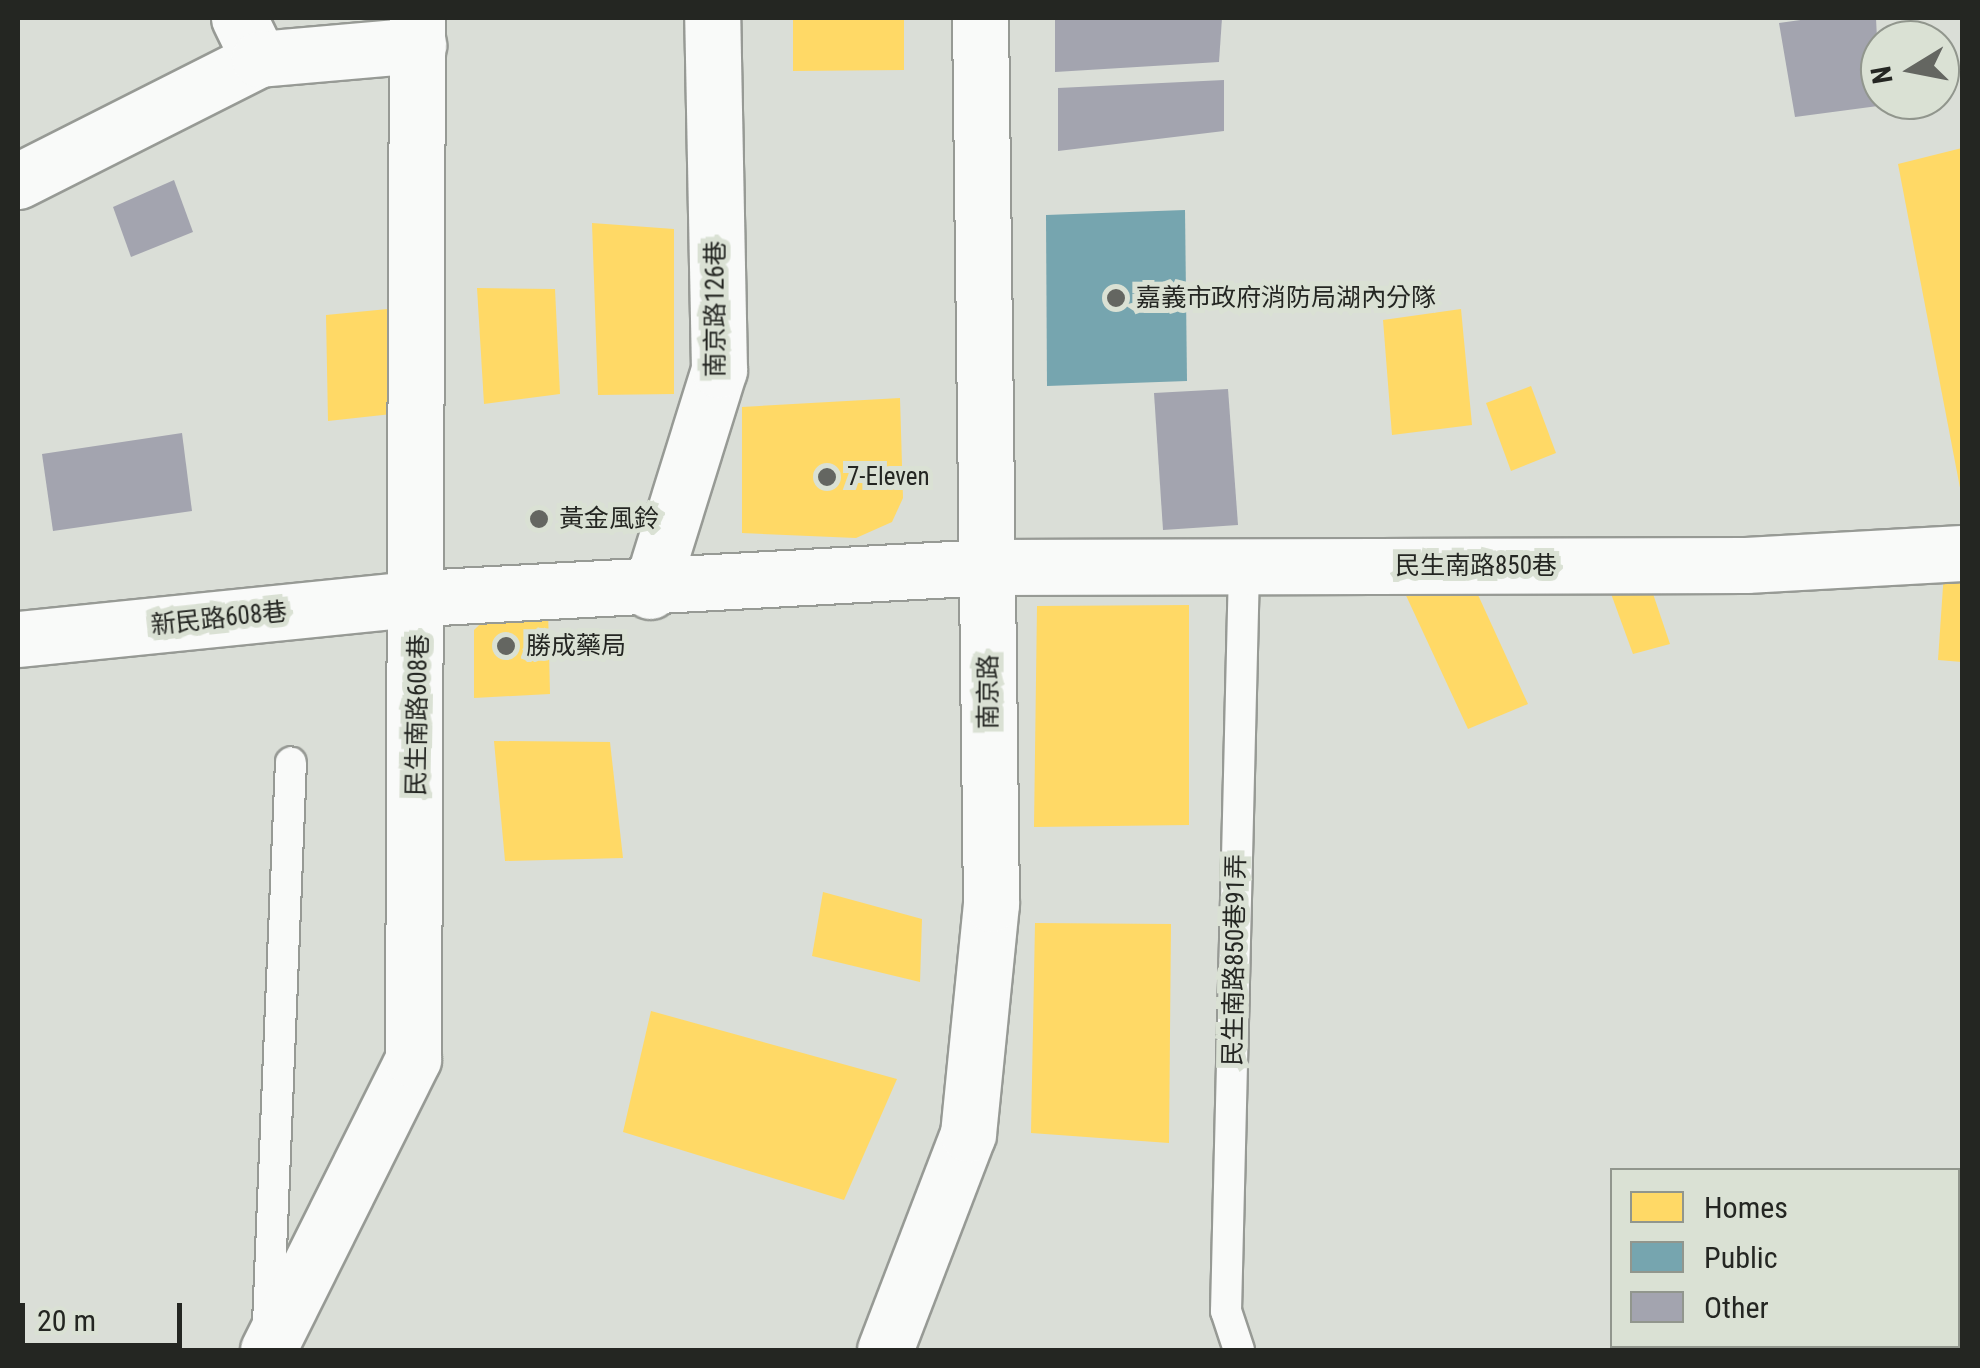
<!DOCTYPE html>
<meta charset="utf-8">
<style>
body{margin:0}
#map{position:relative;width:1980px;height:1368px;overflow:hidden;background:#daded7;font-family:"Roboto Condensed","Noto Sans TC",sans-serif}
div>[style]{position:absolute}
.homes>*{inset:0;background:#ffd966}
.public>*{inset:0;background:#76a5af}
.building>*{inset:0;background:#a3a4af}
.roads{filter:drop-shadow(2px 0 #979a95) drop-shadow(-2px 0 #979a95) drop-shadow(0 2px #979a95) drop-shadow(0 -2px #979a95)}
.service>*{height:30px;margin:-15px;padding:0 15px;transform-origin:15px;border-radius:15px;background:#f9faf9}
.minor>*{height:55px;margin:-27.5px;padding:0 27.5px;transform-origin:27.5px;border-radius:27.5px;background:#f9faf9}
.tertiary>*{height:55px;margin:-27.5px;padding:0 27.5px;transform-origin:27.5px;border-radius:27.5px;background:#f9faf9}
.dots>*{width:28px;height:28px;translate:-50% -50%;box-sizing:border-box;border:5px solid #dae1d4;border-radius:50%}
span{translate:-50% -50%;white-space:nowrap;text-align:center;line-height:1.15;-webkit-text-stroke:10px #dae1d4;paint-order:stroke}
.poi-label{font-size:25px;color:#242622}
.left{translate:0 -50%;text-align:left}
.street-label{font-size:25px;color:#242622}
.frame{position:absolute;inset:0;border:20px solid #242622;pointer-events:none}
.legend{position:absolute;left:1610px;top:1168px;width:350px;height:180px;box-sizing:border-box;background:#dae1d4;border:2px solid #91968d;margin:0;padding:12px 18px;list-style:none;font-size:30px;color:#242622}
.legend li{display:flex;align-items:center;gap:20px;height:50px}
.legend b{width:50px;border:2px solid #91968d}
.north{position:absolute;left:1860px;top:20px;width:100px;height:100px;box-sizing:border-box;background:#dae1d4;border:2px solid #91968d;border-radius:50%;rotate:260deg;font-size:28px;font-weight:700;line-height:40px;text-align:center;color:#242622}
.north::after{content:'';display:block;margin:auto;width:35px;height:45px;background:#646661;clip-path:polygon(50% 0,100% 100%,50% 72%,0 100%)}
.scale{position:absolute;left:20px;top:1303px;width:162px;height:45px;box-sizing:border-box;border:5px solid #242622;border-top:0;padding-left:12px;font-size:30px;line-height:35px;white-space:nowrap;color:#242622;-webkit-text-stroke:8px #dae1d4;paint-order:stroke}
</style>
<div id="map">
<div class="homes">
<i style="clip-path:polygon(793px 18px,904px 18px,904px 70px,793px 71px)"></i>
<i style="clip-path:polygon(1962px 148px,1962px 493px,1961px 493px,1898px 164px)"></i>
<i style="clip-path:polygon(592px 223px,674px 229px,674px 394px,598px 395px)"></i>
<i style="clip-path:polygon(477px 288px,555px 289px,560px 394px,484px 404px)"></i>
<i style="clip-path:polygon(398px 308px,401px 413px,328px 421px,326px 315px)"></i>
<i style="clip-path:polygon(1461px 309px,1472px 425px,1392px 435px,1383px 320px)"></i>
<i style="clip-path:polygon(1531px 386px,1556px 453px,1511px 471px,1486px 403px)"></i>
<i style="clip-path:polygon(900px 398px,903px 498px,892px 522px,856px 538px,742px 533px,742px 407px)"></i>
<i style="clip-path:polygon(1944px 572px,1962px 572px,1962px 662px,1938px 660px)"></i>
<i style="clip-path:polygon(1647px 576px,1670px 644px,1633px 654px,1606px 580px)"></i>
<i style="clip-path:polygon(1473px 584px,1528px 704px,1468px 729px,1403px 589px)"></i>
<i style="clip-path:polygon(1189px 605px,1189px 825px,1034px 827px,1037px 606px)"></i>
<i style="clip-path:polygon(497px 608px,548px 609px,550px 694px,474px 698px,474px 630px)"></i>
<i style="clip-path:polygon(494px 741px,610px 742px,623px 858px,505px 861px)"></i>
<i style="clip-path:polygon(823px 892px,922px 919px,920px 982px,812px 956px)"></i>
<i style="clip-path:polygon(1035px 923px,1171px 924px,1169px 1143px,1031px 1133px)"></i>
<i style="clip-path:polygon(651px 1011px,897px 1079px,844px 1200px,623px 1132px)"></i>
</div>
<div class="public">
<i style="clip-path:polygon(1185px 210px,1187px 381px,1047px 386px,1046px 215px)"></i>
</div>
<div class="building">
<i style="clip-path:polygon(1055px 18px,1222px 18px,1219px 62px,1055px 72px)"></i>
<i style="clip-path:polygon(1815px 18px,1876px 18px,1880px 100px,1893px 104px,1795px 117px,1779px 23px)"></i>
<i style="clip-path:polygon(1224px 80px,1224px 131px,1058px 151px,1058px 88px)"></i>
<i style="clip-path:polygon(174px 180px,193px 232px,131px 257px,113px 207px)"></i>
<i style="clip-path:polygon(1228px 389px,1238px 525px,1163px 530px,1154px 393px)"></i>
<i style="clip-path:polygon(182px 433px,192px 511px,53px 531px,42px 454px)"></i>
</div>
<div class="roads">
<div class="service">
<i style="left:268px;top:1324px;width:562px;rotate:-87.66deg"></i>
<i style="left:1239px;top:1350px;width:41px;rotate:-108.4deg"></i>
<i style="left:1226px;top:1311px;width:744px;rotate:-88.61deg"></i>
</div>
<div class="minor">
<i style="left:239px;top:18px;width:46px;rotate:64deg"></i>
<i style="left:18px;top:181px;width:270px;rotate:-26.8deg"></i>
<i style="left:259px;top:59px;width:160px;rotate:-5deg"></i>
<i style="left:650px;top:591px;width:232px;rotate:-72.7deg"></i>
<i style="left:719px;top:370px;width:352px;rotate:-91.1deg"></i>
<i style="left:18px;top:639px;width:404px;rotate:-5.8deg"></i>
<i style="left:420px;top:598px;width:569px;rotate:-3.12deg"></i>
<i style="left:988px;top:567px;width:758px;rotate:-0.15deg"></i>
<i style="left:1746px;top:565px;width:216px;rotate:-3.2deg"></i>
<i style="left:268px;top:1350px;width:325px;rotate:-63.5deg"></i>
<i style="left:413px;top:1059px;width:1041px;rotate:-89.78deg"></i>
</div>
<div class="tertiary">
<i style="left:885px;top:1350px;width:231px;rotate:-69deg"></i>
<i style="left:968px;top:1134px;width:231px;rotate:-84.3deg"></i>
<i style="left:991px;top:904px;width:886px;rotate:-90.71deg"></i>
</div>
</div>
<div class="dots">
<i style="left:1116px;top:298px;background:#646661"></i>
<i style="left:827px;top:477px;background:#646661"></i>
<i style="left:539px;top:519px;background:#646661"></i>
<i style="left:506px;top:646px;background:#646661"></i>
</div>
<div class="poi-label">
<span class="left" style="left:1136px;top:298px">嘉義市政府消防局湖內分隊</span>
<span class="left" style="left:847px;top:477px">7-Eleven</span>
<span class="left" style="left:559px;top:519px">黃金風鈴</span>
<span class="left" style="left:526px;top:646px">勝成藥局</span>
</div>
<div class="street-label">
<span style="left:716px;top:309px;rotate:-90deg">南京路126巷</span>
<span style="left:1476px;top:566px">民生南路850巷</span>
<span style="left:219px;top:619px;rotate:-6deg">新民路608巷</span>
<span style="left:989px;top:692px;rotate:-90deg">南京路</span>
<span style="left:418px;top:715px;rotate:-89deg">民生南路608巷</span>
<span style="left:1235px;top:960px;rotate:-89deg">民生南路850巷91弄</span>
</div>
<div class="frame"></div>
<ul class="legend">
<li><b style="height:28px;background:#ffd966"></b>Homes</li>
<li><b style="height:28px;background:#76a5af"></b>Public</li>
<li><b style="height:28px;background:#a3a4af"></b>Other</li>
</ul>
<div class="north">N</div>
<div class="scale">20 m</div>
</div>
